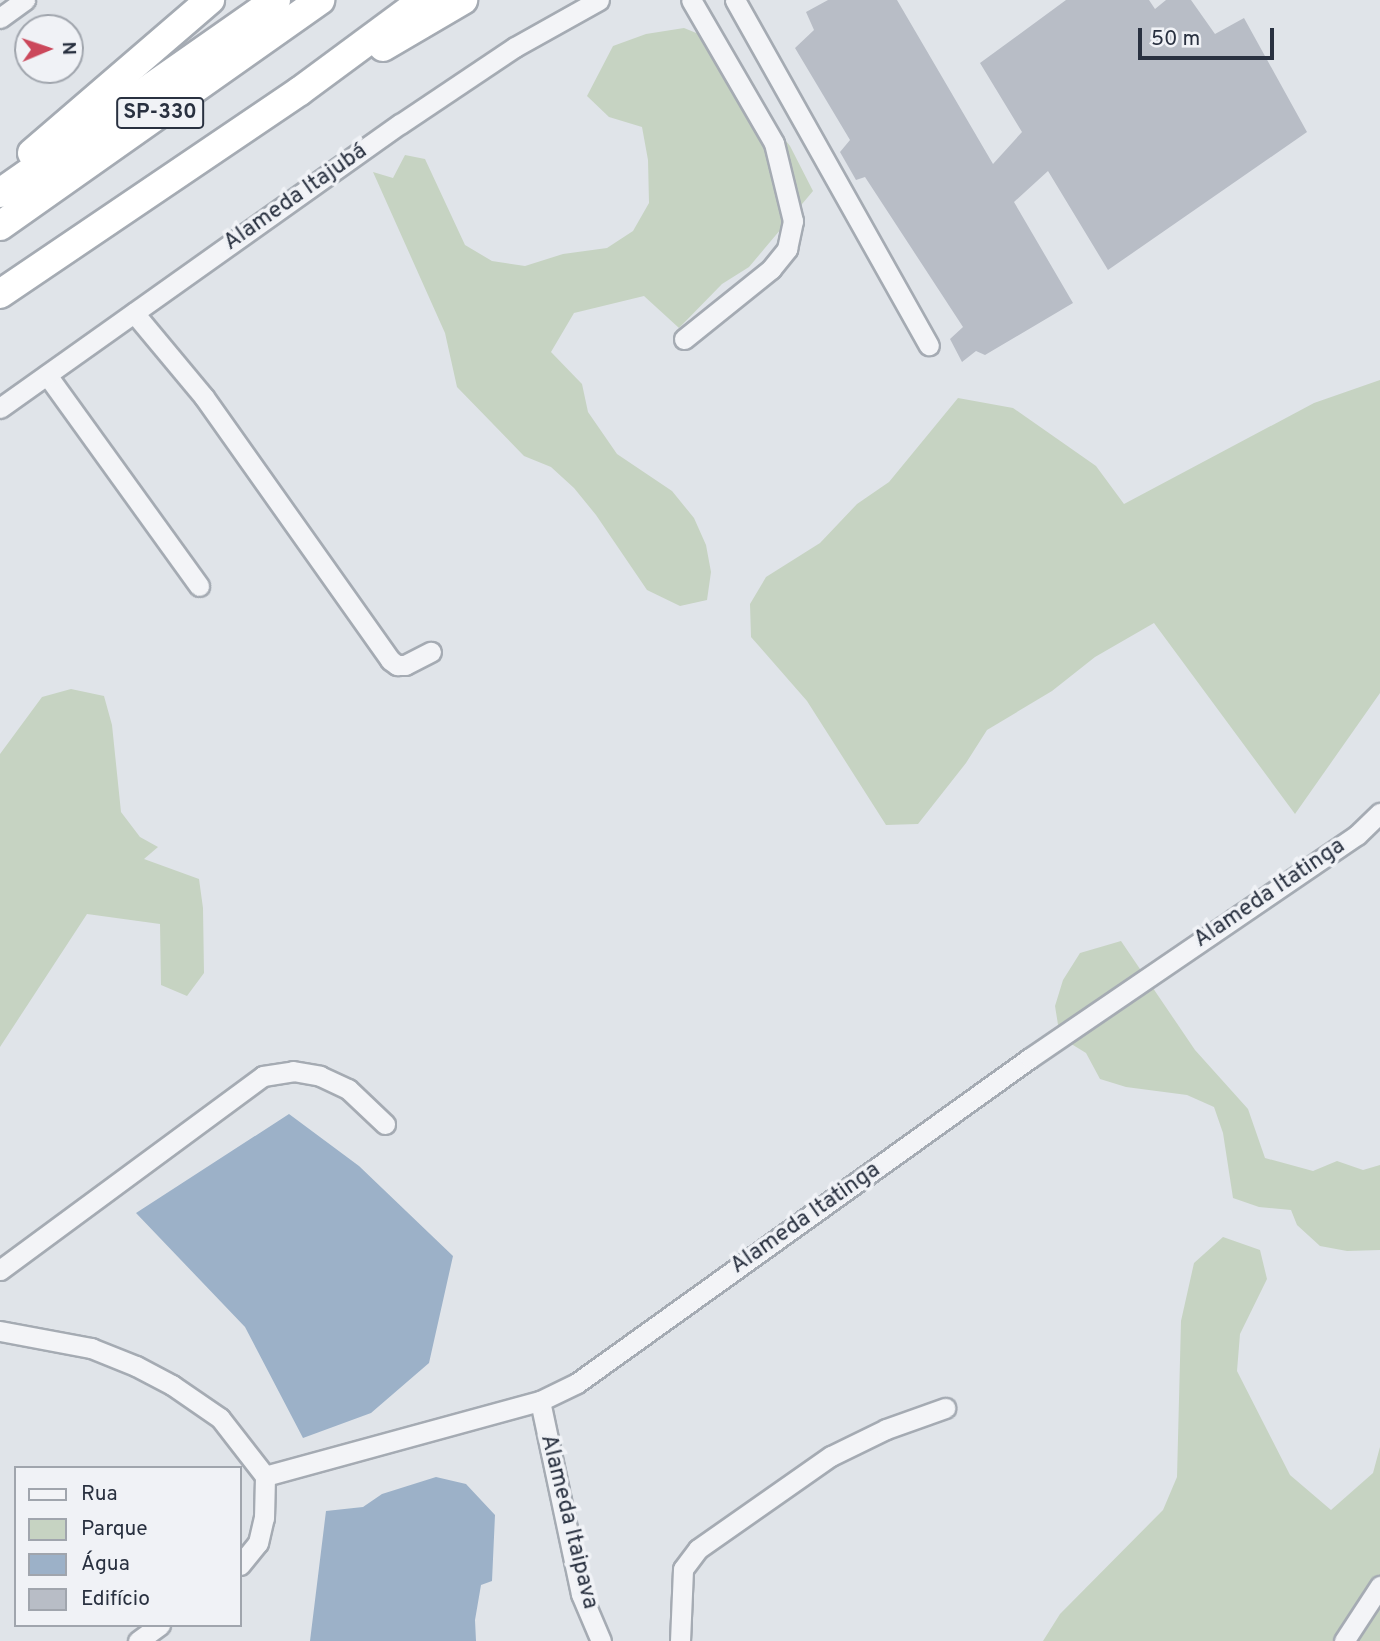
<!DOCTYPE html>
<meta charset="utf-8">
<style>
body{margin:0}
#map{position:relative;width:1380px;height:1641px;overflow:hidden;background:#e0e4e9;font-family:Overpass,sans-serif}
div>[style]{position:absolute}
.green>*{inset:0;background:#c6d3c2}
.water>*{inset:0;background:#9cb1c8}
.building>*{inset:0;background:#b8bdc6}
.roads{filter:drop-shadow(2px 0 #a5abb3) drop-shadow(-2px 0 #a5abb3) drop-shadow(0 2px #a5abb3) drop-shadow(0 -2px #a5abb3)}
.minor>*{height:19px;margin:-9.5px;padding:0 9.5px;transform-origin:9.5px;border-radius:9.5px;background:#f3f4f7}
.highway>*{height:28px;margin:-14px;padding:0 14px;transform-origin:14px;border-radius:14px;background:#fff}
span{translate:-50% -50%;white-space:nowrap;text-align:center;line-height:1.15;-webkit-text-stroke:7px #f0f2f6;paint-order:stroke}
.shield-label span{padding:2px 5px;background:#f0f2f6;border:2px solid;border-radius:5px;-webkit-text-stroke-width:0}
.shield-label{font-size:21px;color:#293140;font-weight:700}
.street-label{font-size:23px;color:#293140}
.legend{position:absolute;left:14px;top:1466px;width:228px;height:161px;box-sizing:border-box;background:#f0f2f6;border:2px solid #a0a5ad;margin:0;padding:9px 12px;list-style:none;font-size:21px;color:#293140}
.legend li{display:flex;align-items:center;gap:14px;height:35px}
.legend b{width:35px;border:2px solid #a0a5ad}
.north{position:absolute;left:14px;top:14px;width:70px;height:70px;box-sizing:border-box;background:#f0f2f6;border:2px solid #a0a5ad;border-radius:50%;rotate:88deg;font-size:19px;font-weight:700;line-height:28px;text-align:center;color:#293140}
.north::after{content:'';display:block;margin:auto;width:24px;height:32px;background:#cb485b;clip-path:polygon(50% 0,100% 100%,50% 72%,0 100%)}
.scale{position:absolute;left:1138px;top:28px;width:136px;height:32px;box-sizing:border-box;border:4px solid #293140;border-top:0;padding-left:9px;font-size:21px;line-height:24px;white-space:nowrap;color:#293140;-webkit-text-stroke:5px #f0f2f6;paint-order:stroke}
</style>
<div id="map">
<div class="green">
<i style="clip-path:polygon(684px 28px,711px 39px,734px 76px,790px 146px,813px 191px,749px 267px,722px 284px,679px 328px,644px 296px,574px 313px,551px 352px,582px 384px,588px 412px,617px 454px,672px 491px,694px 518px,706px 545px,711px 572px,707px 600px,680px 606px,647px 590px,596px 515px,574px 488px,551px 467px,524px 456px,457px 387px,445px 333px,373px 172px,393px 178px,405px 155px,425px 159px,465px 245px,492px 261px,525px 266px,563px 254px,607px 248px,633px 231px,649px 203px,648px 160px,642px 127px,609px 117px,587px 96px,613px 46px,646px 34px)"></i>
<i style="clip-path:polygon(1380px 380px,1380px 693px,1295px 814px,1154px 623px,1095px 657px,1052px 691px,987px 730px,966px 763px,918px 824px,886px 825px,807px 701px,751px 637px,750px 604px,766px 577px,820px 543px,857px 504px,889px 482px,958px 398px,1013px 408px,1096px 466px,1124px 504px,1314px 403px)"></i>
<i style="clip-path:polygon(71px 689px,104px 696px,112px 725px,121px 812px,140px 837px,158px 847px,144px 859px,199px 879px,203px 908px,204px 973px,187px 996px,161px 985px,160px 924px,87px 914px,0 1047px,0 754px,42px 697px)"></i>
<i style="clip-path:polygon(1121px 941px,1195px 1050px,1248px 1109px,1265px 1158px,1313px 1171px,1337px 1161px,1363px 1170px,1380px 1165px,1380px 1250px,1347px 1251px,1320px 1246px,1297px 1225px,1291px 1210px,1259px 1207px,1233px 1198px,1223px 1133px,1214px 1107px,1187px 1095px,1126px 1087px,1100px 1079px,1086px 1053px,1060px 1037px,1055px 1006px,1063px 980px,1080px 953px)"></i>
<i style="clip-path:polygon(1223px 1237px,1260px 1250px,1267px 1279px,1240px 1334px,1237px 1371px,1290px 1475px,1331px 1510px,1373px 1473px,1380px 1447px,1380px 1641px,1043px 1641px,1060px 1614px,1163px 1510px,1177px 1477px,1181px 1321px,1194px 1263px)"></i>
</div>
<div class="water">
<i style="clip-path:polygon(289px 1114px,359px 1166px,453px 1256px,429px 1363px,371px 1413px,303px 1438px,245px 1327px,136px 1213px)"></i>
<i style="clip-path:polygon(436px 1477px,466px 1484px,495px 1515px,492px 1581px,481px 1585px,475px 1620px,476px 1641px,310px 1641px,326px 1511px,363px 1507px,382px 1494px)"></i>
</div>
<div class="building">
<i style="clip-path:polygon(828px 0,897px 0,993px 164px,1022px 132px,980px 63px,1066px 0,1149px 0,1155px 9px,1166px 0,1191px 0,1215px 34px,1244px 18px,1307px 132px,1108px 270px,1048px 171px,1014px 202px,1073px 303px,985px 355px,976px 351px,962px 362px,950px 339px,963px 327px,865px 177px,856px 180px,840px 152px,850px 140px,795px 48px,814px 30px,806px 12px)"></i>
</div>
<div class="roads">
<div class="minor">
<i style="left:735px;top:0;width:396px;rotate:60.7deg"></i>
<i style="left:0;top:18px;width:31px;rotate:-36deg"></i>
<i style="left:134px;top:313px;width:109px;rotate:50.2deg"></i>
<i style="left:204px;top:397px;width:322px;rotate:54.7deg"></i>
<i style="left:390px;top:660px;width:9px;rotate:36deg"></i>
<i style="left:397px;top:665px;width:8px"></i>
<i style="left:405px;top:665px;width:29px;rotate:-27deg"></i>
<i style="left:684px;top:339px;width:112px;rotate:-38.8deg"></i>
<i style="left:771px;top:269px;width:26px;rotate:-51deg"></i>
<i style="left:787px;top:249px;width:29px;rotate:-78deg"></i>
<i style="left:793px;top:221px;width:80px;rotate:-103.7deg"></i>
<i style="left:774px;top:143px;width:165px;rotate:-120.1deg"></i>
<i style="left:47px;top:375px;width:260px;rotate:54.2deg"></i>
<i style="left:0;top:408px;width:491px;rotate:-35.4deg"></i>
<i style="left:400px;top:124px;width:138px;rotate:-33.8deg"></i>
<i style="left:515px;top:47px;width:96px;rotate:-29.2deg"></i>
<i style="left:0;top:1270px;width:327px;rotate:-36.4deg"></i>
<i style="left:263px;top:1076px;width:30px;rotate:-9deg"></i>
<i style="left:293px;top:1071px;width:27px;rotate:10deg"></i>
<i style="left:320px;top:1076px;width:31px;rotate:25deg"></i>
<i style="left:348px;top:1089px;width:51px;rotate:43.4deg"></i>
<i style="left:0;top:1331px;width:93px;rotate:10.6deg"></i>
<i style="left:91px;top:1348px;width:48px;rotate:21.8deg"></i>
<i style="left:136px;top:1366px;width:41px;rotate:27.8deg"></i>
<i style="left:172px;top:1385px;width:58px;rotate:34.5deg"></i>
<i style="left:220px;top:1418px;width:73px;rotate:52.2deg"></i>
<i style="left:540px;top:1401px;width:197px;rotate:78deg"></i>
<i style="left:581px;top:1594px;width:51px;rotate:66.9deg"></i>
<i style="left:240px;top:1565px;width:28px;rotate:-51deg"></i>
<i style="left:258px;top:1543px;width:26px;rotate:-77deg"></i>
<i style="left:264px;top:1518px;width:42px;rotate:-88.6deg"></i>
<i style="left:265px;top:1476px;width:285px;rotate:-15.3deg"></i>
<i style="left:540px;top:1401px;width:41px;rotate:-25.9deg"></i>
<i style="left:577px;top:1383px;width:558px;rotate:-35.66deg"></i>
<i style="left:1030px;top:1058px;width:396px;rotate:-34.3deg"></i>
<i style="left:1357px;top:835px;width:32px;rotate:-44deg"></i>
<i style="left:138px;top:1641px;width:27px;rotate:-36deg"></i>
<i style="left:680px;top:1641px;width:72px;rotate:-87.6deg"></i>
<i style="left:683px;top:1569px;width:25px;rotate:-53deg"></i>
<i style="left:698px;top:1549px;width:162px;rotate:-35deg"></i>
<i style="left:831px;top:1456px;width:61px;rotate:-26.1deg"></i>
<i style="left:886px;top:1429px;width:63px;rotate:-19.6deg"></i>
<i style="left:1344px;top:1641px;width:66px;rotate:-56.8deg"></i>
</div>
<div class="highway">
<i style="left:383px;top:47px;width:93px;rotate:-30.4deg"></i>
<i style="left:32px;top:153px;width:235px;rotate:-40.7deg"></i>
<i style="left:0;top:193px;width:337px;rotate:-35deg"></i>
<i style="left:0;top:226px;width:392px;rotate:-35.2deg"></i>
<i style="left:0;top:294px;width:362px;rotate:-34.1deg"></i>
<i style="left:300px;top:91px;width:153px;rotate:-36.5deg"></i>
</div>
</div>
<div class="shield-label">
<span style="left:160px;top:113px">SP-330</span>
</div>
<div class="street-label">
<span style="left:296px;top:198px;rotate:-35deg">Alameda Itajubá</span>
<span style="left:1270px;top:894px;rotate:-34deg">Alameda Itatinga</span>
<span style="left:806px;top:1219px;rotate:-35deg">Alameda Itatinga</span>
<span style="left:568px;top:1522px;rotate:76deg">Alameda Itaipava</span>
</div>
<ul class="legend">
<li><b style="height:9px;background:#f3f4f7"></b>Rua</li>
<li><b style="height:19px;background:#c6d3c2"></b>Parque</li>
<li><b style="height:19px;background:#9cb1c8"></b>Água</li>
<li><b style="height:19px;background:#b8bdc6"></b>Edifício</li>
</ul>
<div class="north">N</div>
<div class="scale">50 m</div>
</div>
